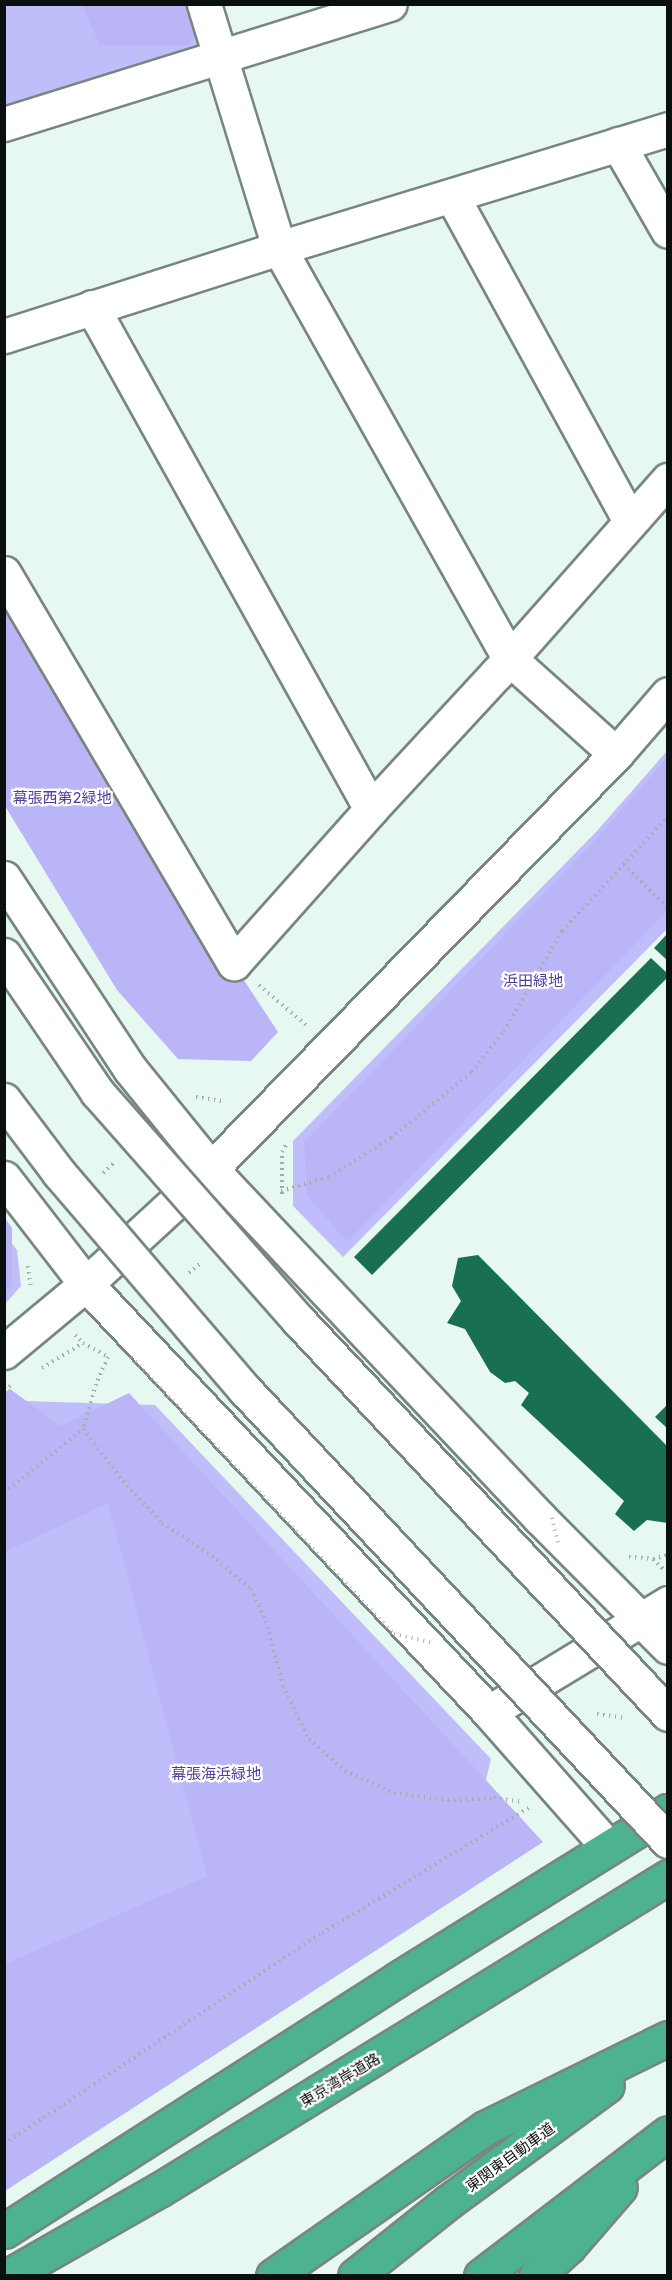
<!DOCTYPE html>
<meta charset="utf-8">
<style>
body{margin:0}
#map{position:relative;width:672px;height:2280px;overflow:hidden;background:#e7f8f0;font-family:Inter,"Noto Sans JP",sans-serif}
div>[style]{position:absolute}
.green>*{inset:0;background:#c0bdfb}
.forest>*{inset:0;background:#b9b5f6}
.building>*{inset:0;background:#186f53}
.path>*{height:4px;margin-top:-2px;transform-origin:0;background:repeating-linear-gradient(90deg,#a1afa8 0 1.5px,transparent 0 6px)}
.roads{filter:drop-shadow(2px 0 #778780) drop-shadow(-2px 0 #778780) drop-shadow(0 2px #778780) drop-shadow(0 -2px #778780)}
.minor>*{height:33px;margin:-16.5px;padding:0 16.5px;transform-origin:16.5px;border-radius:16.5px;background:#fff}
.highway>*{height:33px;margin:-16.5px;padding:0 16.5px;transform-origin:16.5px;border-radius:16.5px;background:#4db38f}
.path-bridge>*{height:4px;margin-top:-2px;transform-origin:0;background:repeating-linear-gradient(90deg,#a1afa8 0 1.5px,transparent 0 6px)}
.bridges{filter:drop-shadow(2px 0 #778780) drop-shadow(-2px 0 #778780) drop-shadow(0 2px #778780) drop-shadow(0 -2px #778780)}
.minor-bridge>*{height:33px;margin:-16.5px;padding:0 16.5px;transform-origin:16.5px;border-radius:16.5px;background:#fff}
span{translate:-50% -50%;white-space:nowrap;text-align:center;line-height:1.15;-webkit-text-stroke:4.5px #fff;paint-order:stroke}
.park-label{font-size:15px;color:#4f3e9a}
.street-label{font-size:15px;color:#0a100d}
.frame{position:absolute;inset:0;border:6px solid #0a100d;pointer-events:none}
</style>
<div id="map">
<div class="green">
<i style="clip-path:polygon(4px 5px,191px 5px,206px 50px,5px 116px)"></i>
<i style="clip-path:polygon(667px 751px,667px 929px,343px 1257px,293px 1206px,293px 1141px,596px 832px)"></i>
<i style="clip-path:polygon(4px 1233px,17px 1250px,21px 1286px,5px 1304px)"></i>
<i style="clip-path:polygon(25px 1401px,155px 1405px,491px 1759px,475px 1825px,5px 2161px,5px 1417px)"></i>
</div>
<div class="forest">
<i style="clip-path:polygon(82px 5px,196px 5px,203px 26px,188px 45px,100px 45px)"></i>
<i style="clip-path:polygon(4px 590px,107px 772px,278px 1032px,251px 1061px,178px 1059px,117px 990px,5px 806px)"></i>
<i style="clip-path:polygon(667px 758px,667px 911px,347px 1242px,307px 1195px,304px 1143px,600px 835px)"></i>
<i style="clip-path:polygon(5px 1218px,12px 1228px,12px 1285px,5px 1292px)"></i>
<i style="clip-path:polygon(10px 1389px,61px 1426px,129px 1393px,543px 1842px,5px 2191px,5px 1964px,207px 1876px,108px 1503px,5px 1552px,4px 1393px)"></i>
</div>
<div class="building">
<i style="clip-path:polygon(668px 933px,668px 961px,654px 948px)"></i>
<i style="clip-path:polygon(651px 958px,668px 974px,668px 977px,372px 1275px,354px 1257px)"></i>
<i style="clip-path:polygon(478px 1255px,666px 1445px,668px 1444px,668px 1523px,647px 1520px,634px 1531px,615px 1514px,624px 1501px,521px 1405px,529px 1393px,515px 1381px,505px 1383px,490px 1372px,465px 1329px,447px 1323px,461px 1301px,452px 1286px,458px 1258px)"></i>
<i style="clip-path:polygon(668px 1404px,668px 1429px,655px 1417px)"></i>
</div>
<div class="path">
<i style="left:624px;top:864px;width:63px;rotate:45.6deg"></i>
<i style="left:259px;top:985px;width:62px;rotate:40.4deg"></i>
<i style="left:196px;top:1097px;width:26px;rotate:9deg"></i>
<i style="left:103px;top:1173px;width:16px;rotate:-43deg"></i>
<i style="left:281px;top:1191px;width:50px;rotate:-16.3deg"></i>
<i style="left:329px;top:1177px;width:73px;rotate:-32.2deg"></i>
<i style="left:391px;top:1138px;width:104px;rotate:-39.2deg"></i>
<i style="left:472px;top:1072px;width:52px;rotate:-52deg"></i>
<i style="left:504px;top:1031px;width:116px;rotate:-59.9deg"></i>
<i style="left:562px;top:931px;width:156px;rotate:-47.1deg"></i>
<i style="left:282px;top:1194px;width:42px;rotate:-90deg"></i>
<i style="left:282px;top:1152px;width:10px;rotate:-61deg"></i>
<i style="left:28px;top:1266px;width:22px;rotate:82deg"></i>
<i style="left:189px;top:1273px;width:17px;rotate:-40deg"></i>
<i style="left:75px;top:1335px;width:11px;rotate:45deg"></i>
<i style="left:42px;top:1368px;width:48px;rotate:-31.4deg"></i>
<i style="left:83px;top:1343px;width:29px;rotate:29deg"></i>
<i style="left:108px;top:1357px;width:30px;rotate:114deg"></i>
<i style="left:96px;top:1384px;width:47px;rotate:106.1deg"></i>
<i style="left:4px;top:1390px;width:9px;rotate:-32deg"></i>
<i style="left:4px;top:1493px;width:102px;rotate:-39deg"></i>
<i style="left:83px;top:1429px;width:66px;rotate:52.4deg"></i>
<i style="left:123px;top:1481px;width:57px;rotate:47.1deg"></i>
<i style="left:162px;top:1523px;width:60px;rotate:33.4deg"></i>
<i style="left:212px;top:1556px;width:51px;rotate:40.2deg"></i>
<i style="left:251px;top:1589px;width:35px;rotate:65deg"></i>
<i style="left:266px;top:1621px;width:67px;rotate:75.3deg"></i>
<i style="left:283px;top:1686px;width:59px;rotate:63.9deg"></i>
<i style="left:309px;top:1739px;width:48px;rotate:41.6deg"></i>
<i style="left:345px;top:1771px;width:54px;rotate:24.2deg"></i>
<i style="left:394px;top:1793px;width:54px;rotate:7.4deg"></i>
<i style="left:448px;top:1800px;width:46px;rotate:-2.5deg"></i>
<i style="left:494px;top:1798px;width:29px;rotate:8deg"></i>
<i style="left:629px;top:1557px;width:24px;rotate:5deg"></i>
<i style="left:653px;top:1559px;width:16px;rotate:-15deg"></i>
<i style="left:653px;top:1559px;width:17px;rotate:45deg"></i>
<i style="left:597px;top:1714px;width:28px;rotate:8deg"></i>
<i style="left:4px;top:2144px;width:382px;rotate:-33.6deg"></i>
<i style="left:322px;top:1933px;width:243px;rotate:-31.2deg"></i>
</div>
<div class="roads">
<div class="minor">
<i style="left:204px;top:4px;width:255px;rotate:72.9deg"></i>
<i style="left:279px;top:248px;width:471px;rotate:60.7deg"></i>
<i style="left:510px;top:659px;width:142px;rotate:41.9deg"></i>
<i style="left:4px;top:124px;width:404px;rotate:-17.3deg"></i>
<i style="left:618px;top:144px;width:100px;rotate:60.1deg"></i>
<i style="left:452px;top:196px;width:371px;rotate:61.3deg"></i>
<i style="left:92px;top:307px;width:574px;rotate:60.94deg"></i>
<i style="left:4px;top:336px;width:289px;rotate:-17.7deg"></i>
<i style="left:279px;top:248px;width:407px;rotate:-17deg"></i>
<i style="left:4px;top:573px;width:453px;rotate:59.5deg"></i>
<i style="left:234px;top:963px;width:206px;rotate:-48.3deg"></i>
<i style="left:371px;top:809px;width:185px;rotate:-47.2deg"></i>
<i style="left:497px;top:673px;width:258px;rotate:-48.5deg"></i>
<i style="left:4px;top:878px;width:229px;rotate:56.6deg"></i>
<i style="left:130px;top:1069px;width:129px;rotate:51deg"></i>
<i style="left:211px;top:1169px;width:478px;rotate:46.7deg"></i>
<i style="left:539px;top:1517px;width:183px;rotate:45.2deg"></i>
<i style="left:4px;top:1178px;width:134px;rotate:52.3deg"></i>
<i style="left:86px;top:1284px;width:588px;rotate:46.72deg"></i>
<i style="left:489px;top:1712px;width:180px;rotate:48.6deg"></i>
<i style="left:4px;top:1352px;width:107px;rotate:-39.7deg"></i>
<i style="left:86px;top:1284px;width:170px;rotate:-42.6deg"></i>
<i style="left:211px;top:1169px;width:580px;rotate:-45.7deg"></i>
<i style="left:616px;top:754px;width:79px;rotate:-49.1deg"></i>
<i style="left:489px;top:1712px;width:210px;rotate:-31.3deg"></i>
</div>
<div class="highway">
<i style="left:4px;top:2231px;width:465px;rotate:-32.6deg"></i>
<i style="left:396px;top:1980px;width:320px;rotate:-31.9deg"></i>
<i style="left:8px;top:2276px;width:174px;rotate:-29.7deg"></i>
<i style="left:159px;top:2190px;width:598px;rotate:-31.59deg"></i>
<i style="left:273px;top:2276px;width:259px;rotate:-34.9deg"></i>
<i style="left:485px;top:2128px;width:204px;rotate:-26.2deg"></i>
<i style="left:355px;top:2276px;width:119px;rotate:-38.5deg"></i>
<i style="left:448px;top:2202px;width:197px;rotate:-36.3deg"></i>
<i style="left:481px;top:2276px;width:235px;rotate:-37.4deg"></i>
<i style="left:536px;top:2276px;width:43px;rotate:-42.2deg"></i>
<i style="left:568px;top:2247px;width:79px;rotate:-49.1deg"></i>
</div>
</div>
<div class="path-bridge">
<i style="left:131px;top:1357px;width:382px;rotate:46.5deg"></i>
<i style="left:394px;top:1634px;width:41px;rotate:12.7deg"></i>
<i style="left:552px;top:1518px;width:30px;rotate:76deg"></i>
</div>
<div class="bridges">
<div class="minor-bridge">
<i style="left:4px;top:955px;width:166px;rotate:55.8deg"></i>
<i style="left:97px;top:1092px;width:305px;rotate:48.6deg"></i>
<i style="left:299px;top:1321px;width:539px;rotate:46.8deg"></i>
<i style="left:4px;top:1100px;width:91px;rotate:53deg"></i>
<i style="left:59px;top:1173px;width:287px;rotate:49.4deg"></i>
<i style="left:246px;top:1391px;width:617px;rotate:46.84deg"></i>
</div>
</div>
<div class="park-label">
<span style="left:62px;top:798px">幕張西第2緑地</span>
<span style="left:533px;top:981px">浜田緑地</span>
<span style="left:216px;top:1774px">幕張海浜緑地</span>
</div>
<div class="street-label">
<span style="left:340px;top:2080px;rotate:-31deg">東京湾岸道路</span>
<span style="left:510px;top:2157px;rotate:-36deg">東関東自動車道</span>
</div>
<div class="frame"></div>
</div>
